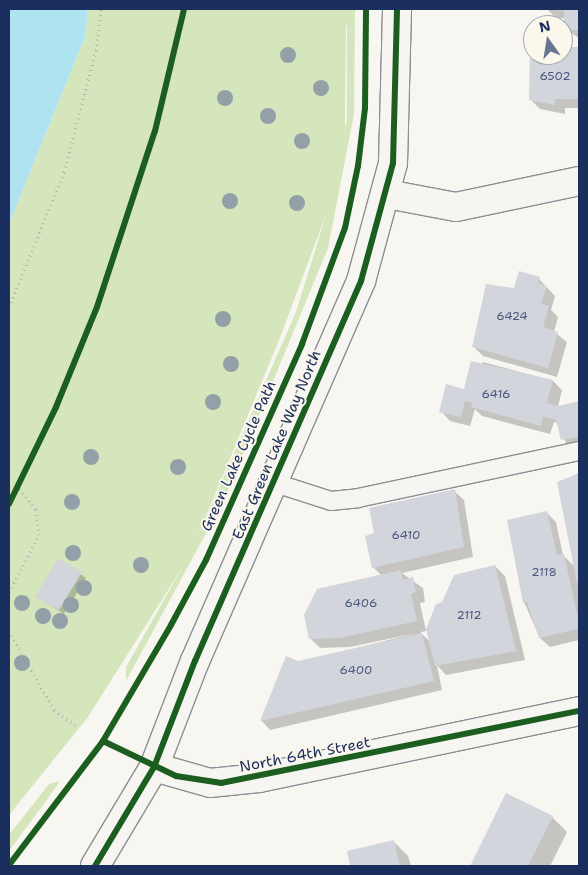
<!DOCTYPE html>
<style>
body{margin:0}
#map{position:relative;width:588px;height:875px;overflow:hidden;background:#f8f6f0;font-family:"Shantell Sans",sans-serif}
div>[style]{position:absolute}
.green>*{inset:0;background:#d5e6bd}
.water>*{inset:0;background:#afe3f0}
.shadow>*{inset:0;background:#0003}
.building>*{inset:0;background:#d3d5dc}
.path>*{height:3px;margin-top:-1.5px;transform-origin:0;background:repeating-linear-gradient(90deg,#b3b5b7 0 1px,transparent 0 5px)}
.roads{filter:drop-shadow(1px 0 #8b8e94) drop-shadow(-1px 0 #8b8e94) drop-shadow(0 1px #8b8e94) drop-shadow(0 -1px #8b8e94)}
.lane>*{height:18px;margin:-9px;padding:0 9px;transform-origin:9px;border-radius:9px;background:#f6f5f1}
.street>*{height:28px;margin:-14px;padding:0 14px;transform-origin:14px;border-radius:14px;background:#f6f5f1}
.secondary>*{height:28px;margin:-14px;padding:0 14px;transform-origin:14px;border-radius:14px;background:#f6f5f1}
.cycleway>*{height:6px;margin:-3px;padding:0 3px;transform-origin:3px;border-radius:3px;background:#1b5e20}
.trees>*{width:16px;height:16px;margin:-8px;border-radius:50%;background:#94a0a7}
span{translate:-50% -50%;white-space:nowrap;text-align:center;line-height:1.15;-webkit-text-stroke:4px #fbf7ec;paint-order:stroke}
.number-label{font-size:12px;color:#49587e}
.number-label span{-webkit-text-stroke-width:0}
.street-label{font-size:15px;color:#1b2f5e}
.frame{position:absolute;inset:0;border:10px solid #1b2f5e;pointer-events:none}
.north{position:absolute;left:523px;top:15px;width:50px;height:50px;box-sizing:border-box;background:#fbf7ec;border:1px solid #a1a7b3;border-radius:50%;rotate:347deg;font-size:14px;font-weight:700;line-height:20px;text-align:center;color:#1b2f5e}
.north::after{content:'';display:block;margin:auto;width:18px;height:22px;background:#687591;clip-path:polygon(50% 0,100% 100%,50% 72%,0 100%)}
</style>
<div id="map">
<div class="green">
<i style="clip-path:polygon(evenodd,88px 9px,355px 9px,354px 114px,328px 248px,224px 500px,126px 681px,126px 667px,182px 568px,88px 717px,9px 815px,9px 224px,85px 37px,88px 9px,347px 25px,347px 120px,345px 128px,346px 26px,347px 25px,88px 9px,327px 212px,296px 312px,194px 545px,280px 338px,327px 212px)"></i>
<i style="clip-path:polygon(60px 781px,46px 801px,9px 851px,9px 835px,49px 784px)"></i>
</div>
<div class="water">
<i style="clip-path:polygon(9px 9px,88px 9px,85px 37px,9px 224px)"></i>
</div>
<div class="shadow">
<i style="clip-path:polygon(547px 9px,579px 9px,579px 38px,565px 29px,565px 18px,556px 18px)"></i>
<i style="clip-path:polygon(531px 48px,533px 55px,563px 55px,563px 48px,579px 48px,579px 108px,565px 108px,565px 114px,540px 109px,531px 100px)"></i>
<i style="clip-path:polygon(539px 279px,555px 296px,551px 310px,558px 317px,554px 332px,567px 342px,557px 377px,483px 356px,474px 347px,515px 290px)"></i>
<i style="clip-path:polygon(483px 362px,553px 381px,562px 390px,558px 407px,579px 403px,579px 442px,567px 445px,558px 423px,554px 422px,550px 434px,482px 416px,475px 409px,470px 426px,450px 421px,441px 411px,465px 390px)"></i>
<i style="clip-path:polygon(579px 476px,579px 640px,550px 647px,540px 638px,524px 602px,546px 512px,556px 522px,563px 555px,576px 568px,559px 482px)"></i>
<i style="clip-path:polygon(454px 491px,464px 500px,473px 557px,402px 573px,423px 588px,425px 602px,420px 603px,426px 631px,350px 647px,320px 648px,310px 638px,382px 576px,373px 567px,376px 534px)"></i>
<i style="clip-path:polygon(59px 560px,86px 578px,64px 614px,36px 596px)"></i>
<i style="clip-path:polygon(495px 566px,505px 576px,525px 660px,446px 675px,437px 665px,442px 690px,270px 730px,261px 720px,298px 663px,420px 632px,431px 643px,443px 603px)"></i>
<i style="clip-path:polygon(507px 795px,552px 817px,567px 832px,550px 866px,472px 866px)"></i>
<i style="clip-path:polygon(394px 842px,408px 856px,411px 866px,352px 866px,348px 852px)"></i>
</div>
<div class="building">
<i style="clip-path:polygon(564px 9px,579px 9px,579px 30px,564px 29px)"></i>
<i style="clip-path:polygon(530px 47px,533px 55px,563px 55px,563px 47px,579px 47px,579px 99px,555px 99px,555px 105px,529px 100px)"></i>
<i style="clip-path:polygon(519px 271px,540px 277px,538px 283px,547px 286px,541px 304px,549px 306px,543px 327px,558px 332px,548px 368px,472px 347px,486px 284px,514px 288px)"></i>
<i style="clip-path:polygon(471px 361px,553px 380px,547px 403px,558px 406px,579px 401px,579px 437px,561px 440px,556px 420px,543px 417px,541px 426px,471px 407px,472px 403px,465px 401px,461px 417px,439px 412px,446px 384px,464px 389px)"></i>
<i style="clip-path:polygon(579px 473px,579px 588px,578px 588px,557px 482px)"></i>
<i style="clip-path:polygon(455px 489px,464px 547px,372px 568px,365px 536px,374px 533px,369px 508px)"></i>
<i style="clip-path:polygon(547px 511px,557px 555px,564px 554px,579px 623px,578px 629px,539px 638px,527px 602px,523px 603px,507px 520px)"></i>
<i style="clip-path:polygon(58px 558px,82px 572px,59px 610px,35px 597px)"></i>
<i style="clip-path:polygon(495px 565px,516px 651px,435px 666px,426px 629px,436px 604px,442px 602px,454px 575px)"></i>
<i style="clip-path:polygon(401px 570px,403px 580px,413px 577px,416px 592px,411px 594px,417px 621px,340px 638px,309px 639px,304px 615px,317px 589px)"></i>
<i style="clip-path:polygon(422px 633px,434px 681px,260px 721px,286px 656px,298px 661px)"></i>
<i style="clip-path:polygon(506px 793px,553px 816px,528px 866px,470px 866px)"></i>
<i style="clip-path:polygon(394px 840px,400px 866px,350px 866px,347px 851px)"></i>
</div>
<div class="path">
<i style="left:9px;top:307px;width:146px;rotate:-67.8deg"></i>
<i style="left:64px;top:172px;width:126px;rotate:-75.3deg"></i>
<i style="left:96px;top:50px;width:41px;rotate:-83deg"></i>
<i style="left:9px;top:592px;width:64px;rotate:-62.2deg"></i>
<i style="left:39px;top:535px;width:26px;rotate:-97deg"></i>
<i style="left:36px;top:509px;width:27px;rotate:-129deg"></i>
<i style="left:9px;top:631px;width:91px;rotate:60.3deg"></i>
<i style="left:54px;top:710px;width:29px;rotate:35deg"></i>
</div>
<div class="roads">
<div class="lane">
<i style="left:275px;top:483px;width:59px;rotate:17.8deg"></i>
<i style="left:331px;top:501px;width:27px;rotate:-6deg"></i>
<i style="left:358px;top:498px;width:226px;rotate:-12deg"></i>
</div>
<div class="street">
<i style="left:387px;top:194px;width:70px;rotate:10.7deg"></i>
<i style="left:456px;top:207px;width:126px;rotate:-11.9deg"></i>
</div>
<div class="secondary">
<i style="left:154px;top:767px;width:58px;rotate:15.9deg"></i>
<i style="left:210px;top:783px;width:49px;rotate:-5.8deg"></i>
<i style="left:259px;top:778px;width:327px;rotate:-11.8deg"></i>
<i style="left:95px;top:866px;width:115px;rotate:-59.2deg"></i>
<i style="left:154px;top:767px;width:114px;rotate:-68.9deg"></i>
<i style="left:195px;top:661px;width:415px;rotate:-66.4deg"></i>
<i style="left:361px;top:281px;width:122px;rotate:-74.8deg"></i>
<i style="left:393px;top:163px;width:154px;rotate:-88.5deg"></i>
</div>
</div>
<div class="cycleway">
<i style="left:9px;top:504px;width:108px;rotate:-64.1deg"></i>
<i style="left:56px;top:407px;width:108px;rotate:-67.7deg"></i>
<i style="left:97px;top:307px;width:185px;rotate:-71.8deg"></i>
<i style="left:155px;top:131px;width:125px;rotate:-76.6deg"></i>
<i style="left:103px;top:741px;width:81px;rotate:25.6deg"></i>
<i style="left:176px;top:776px;width:46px;rotate:8.8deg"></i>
<i style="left:221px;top:783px;width:365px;rotate:-11.4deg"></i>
<i style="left:9px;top:865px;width:156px;rotate:-52.8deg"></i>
<i style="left:103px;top:741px;width:134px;rotate:-59.6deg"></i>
<i style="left:171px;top:625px;width:74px;rotate:-61.7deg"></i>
<i style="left:206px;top:560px;width:236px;rotate:-66deg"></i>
<i style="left:302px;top:344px;width:124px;rotate:-69.7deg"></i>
<i style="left:345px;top:228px;width:63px;rotate:-78.2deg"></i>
<i style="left:358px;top:166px;width:58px;rotate:-83.1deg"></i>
<i style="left:365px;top:108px;width:99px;rotate:-89.4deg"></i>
<i style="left:95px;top:866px;width:115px;rotate:-59.2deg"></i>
<i style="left:154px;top:767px;width:114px;rotate:-68.9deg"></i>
<i style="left:195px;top:661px;width:415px;rotate:-66.4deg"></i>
<i style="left:361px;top:281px;width:122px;rotate:-74.8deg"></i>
<i style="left:393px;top:163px;width:154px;rotate:-88.5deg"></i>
</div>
<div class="trees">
<i style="left:288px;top:55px"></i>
<i style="left:321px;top:88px"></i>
<i style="left:225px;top:98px"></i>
<i style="left:268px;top:116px"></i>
<i style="left:302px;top:141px"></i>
<i style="left:230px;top:201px"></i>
<i style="left:297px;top:203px"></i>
<i style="left:223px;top:319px"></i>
<i style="left:231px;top:364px"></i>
<i style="left:213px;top:402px"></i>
<i style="left:91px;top:457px"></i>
<i style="left:178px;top:467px"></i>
<i style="left:72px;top:502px"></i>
<i style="left:73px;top:553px"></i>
<i style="left:141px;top:565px"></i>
<i style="left:84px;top:588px"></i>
<i style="left:22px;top:603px"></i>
<i style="left:71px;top:605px"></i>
<i style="left:43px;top:616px"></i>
<i style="left:60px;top:621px"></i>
<i style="left:22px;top:663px"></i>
</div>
<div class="number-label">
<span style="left:555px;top:77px">6502</span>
<span style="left:512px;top:317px">6424</span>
<span style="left:496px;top:395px">6416</span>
<span style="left:406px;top:536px">6410</span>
<span style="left:544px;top:573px">2118</span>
<span style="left:361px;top:604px">6406</span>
<span style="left:469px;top:616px">2112</span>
<span style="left:356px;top:671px">6400</span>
</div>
<div class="street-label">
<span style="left:277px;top:445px;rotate:-67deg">East Green Lake Way North</span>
<span style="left:239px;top:456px;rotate:-66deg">Green Lake Cycle Path</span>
<span style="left:305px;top:755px;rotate:-11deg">North 64th Street</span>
</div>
<div class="frame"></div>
<div class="north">N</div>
</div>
